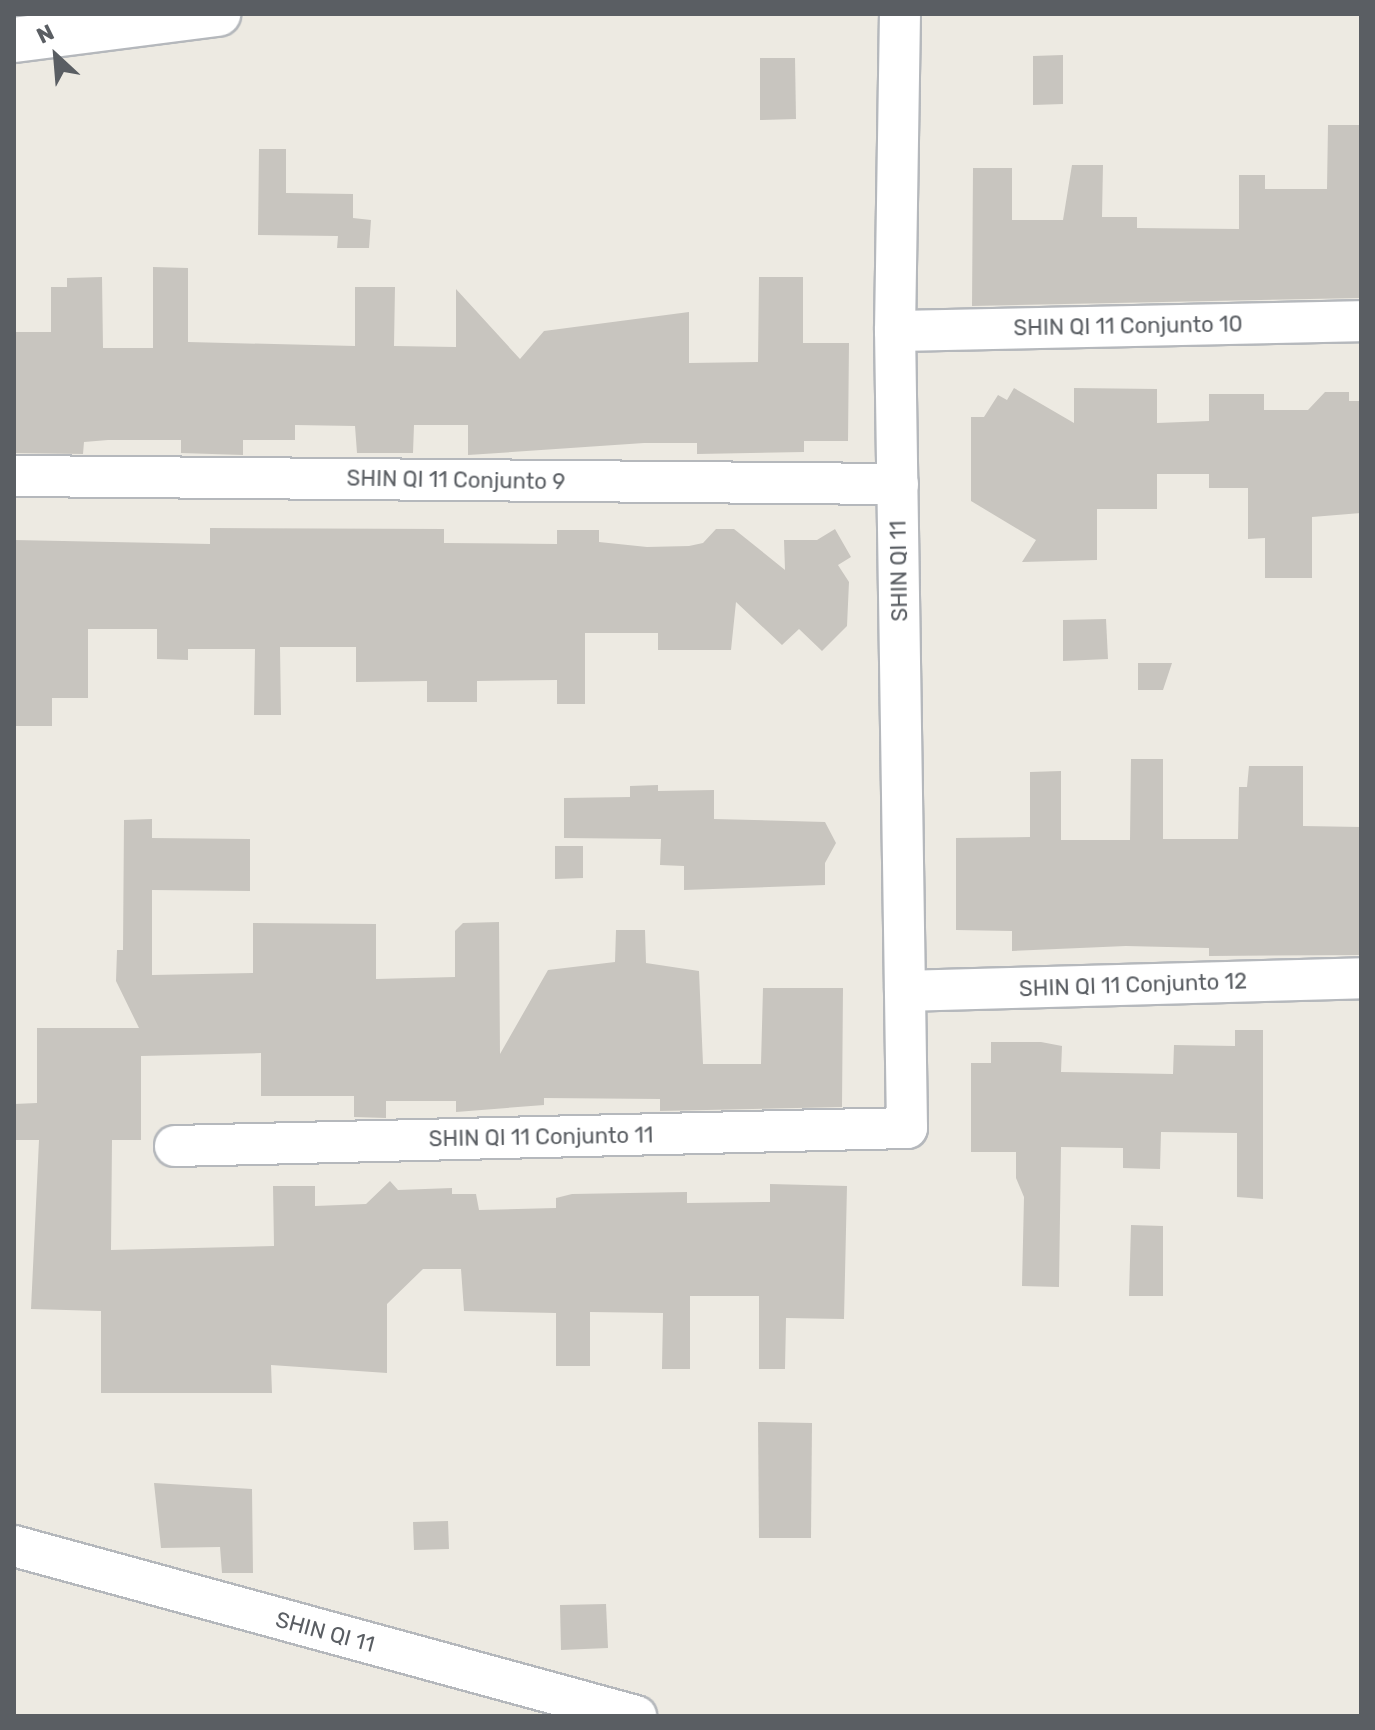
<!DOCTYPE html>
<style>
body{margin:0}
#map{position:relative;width:1375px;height:1730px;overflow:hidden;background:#edeae2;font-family:Rubik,sans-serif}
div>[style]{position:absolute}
.building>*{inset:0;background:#c8c5bf}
.roads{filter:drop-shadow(2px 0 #b5b8bc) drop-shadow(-2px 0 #b5b8bc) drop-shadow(0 2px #b5b8bc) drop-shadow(0 -2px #b5b8bc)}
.street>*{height:40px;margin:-20px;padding:0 20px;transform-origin:20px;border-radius:20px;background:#fff}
.secondary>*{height:44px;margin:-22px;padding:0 22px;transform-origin:22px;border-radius:22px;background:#fff}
span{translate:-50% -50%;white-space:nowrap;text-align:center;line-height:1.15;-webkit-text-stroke:7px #fff;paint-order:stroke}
.street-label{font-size:22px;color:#5a5e63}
.frame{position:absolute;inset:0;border:16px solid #5a5e63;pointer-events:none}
.north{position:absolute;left:16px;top:16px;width:80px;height:80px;-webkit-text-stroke:6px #fff;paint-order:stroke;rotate:334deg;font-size:22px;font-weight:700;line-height:32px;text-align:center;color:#5a5e63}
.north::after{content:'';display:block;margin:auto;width:28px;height:36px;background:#5a5e63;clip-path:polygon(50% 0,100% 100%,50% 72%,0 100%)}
</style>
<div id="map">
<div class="building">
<i style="clip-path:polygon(1063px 55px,1063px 104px,1033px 105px,1033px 56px)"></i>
<i style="clip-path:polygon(760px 58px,795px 58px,796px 119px,760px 120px)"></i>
<i style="clip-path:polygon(1328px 125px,1361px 125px,1361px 298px,972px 306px,973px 168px,1012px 168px,1012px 220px,1063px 220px,1072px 165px,1103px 165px,1102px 217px,1137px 217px,1137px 228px,1239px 229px,1239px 175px,1265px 175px,1265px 189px,1327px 189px)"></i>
<i style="clip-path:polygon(259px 149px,286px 149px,286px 193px,353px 194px,353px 218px,371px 220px,369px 248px,337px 248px,338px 236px,258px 235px)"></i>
<i style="clip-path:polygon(153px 267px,188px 268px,188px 342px,355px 346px,355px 287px,395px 287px,394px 346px,456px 347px,456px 289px,520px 359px,544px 331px,689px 312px,689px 363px,758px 362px,759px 277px,803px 277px,803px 343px,849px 343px,848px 441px,804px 441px,804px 452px,697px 454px,697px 443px,644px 443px,468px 455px,468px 425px,414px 425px,413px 453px,357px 453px,355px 426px,295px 425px,295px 440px,243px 440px,243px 455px,181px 453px,181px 440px,108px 440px,84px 442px,83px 454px,14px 453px,14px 332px,51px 332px,51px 287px,67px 287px,67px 278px,102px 277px,103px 348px,153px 348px)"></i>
<i style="clip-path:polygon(1014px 388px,1074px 423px,1074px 388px,1157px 389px,1157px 423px,1209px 421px,1209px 394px,1264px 394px,1264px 410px,1308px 410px,1325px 392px,1349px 392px,1349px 401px,1361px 401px,1361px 513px,1312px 517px,1312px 578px,1265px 578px,1265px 538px,1248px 539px,1248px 488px,1209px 488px,1209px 474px,1157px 474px,1157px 509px,1097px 509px,1097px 560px,1022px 562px,1036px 540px,971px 501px,971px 417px,984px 417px,998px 395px,1007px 400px)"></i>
<i style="clip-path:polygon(210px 528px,444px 529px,444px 543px,557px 544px,557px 530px,599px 530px,599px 542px,647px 547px,689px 546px,703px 543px,716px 529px,734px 529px,785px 570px,784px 540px,817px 540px,835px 529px,851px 557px,838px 565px,849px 582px,847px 626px,822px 651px,799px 629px,782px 645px,736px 602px,731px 650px,658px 650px,658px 633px,585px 633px,585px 704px,557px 704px,557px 680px,477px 681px,477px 702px,427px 702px,427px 681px,356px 682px,356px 647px,280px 647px,281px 715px,254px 715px,255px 649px,188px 649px,188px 660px,157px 659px,157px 629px,88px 629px,88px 698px,52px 698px,52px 726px,14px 726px,14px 540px,210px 544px)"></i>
<i style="clip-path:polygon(1106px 619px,1108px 659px,1063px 661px,1063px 620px)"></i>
<i style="clip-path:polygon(1138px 663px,1172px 663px,1163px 690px,1138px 690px)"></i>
<i style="clip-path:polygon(1131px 759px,1163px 759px,1163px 839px,1238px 839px,1239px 787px,1247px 787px,1249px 766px,1303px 766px,1303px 826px,1361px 827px,1361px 955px,1209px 956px,1209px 948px,1126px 946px,1012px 951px,1012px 931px,956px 930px,956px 838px,1030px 837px,1030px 772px,1061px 771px,1061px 840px,1130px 840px)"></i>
<i style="clip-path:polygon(658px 785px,658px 791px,714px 790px,714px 819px,825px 822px,836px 843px,825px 863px,825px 885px,684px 890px,684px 866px,660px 865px,661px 839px,564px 838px,564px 798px,630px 797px,630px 786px)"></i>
<i style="clip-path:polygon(152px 819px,152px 838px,250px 839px,250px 891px,152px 890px,152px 975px,253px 973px,253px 923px,376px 924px,376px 979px,455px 977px,455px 931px,463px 923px,499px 922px,500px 1054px,548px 970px,615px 962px,616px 930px,645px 930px,646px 963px,699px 971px,703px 1064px,761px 1064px,763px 988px,843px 988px,842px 1107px,660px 1111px,660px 1099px,544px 1098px,544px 1105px,456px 1112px,456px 1101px,386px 1101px,386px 1118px,354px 1117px,354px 1096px,261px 1096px,261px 1053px,141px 1056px,141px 1140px,112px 1140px,111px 1250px,274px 1246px,273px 1186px,315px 1186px,315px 1206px,366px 1204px,390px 1181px,398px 1190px,452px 1188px,452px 1194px,476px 1194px,479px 1210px,556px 1208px,556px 1198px,572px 1194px,687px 1192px,687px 1203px,770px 1202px,770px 1184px,847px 1186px,844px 1319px,786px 1318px,785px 1369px,759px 1369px,759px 1296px,690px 1296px,690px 1369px,662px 1369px,663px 1313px,590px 1312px,590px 1366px,556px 1366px,556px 1313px,464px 1311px,461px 1269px,423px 1269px,387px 1304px,387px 1373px,271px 1365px,272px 1393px,101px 1393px,101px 1311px,31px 1309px,39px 1140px,14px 1140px,14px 1104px,37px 1103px,37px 1028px,139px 1028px,116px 981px,117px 950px,123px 950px,124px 820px)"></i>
<i style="clip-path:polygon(555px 846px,583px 846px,583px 878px,555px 879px)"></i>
<i style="clip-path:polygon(1235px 1030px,1263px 1030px,1263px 1199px,1237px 1197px,1237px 1133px,1161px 1132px,1160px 1169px,1123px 1168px,1123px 1148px,1061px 1147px,1059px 1287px,1022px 1286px,1024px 1197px,1016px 1178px,1016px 1152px,971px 1152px,971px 1063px,991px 1063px,991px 1042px,1041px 1042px,1062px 1046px,1061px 1072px,1173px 1074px,1174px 1045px,1235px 1046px)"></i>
<i style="clip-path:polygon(1131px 1225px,1163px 1226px,1163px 1296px,1129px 1296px)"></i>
<i style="clip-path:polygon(758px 1422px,812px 1423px,811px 1538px,759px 1538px)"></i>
<i style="clip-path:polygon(154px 1483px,252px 1489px,253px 1573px,222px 1573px,220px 1547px,161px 1548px)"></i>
<i style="clip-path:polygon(448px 1521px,449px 1549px,414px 1550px,413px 1522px)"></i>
<i style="clip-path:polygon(606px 1604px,608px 1648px,561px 1650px,560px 1605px)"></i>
</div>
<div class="roads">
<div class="street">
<i style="left:895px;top:331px;width:466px;rotate:-1.2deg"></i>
<i style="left:14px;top:476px;width:884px;rotate:0.52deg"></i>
<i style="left:905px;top:991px;width:456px;rotate:-1.6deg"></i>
<i style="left:175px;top:1146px;width:732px;rotate:-1.41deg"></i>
<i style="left:907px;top:1128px;width:797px;rotate:-90.86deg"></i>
<i style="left:895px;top:331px;width:317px;rotate:-89.1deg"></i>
<i style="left:14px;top:1546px;width:645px;rotate:15.29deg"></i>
</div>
<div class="secondary">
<i style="left:14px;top:40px;width:206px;rotate:-7.3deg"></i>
</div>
</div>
<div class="street-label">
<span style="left:1128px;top:326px;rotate:-1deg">SHIN QI 11 Conjunto 10</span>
<span style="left:456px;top:480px;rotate:1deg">SHIN QI 11 Conjunto 9</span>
<span style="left:899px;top:571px;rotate:-91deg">SHIN QI 11</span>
<span style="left:1133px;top:985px;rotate:-2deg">SHIN QI 11 Conjunto 12</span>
<span style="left:541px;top:1137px;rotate:-1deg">SHIN QI 11 Conjunto 11</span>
<span style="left:325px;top:1632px;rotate:15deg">SHIN QI 11</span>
</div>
<div class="frame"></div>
<div class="north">N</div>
</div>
